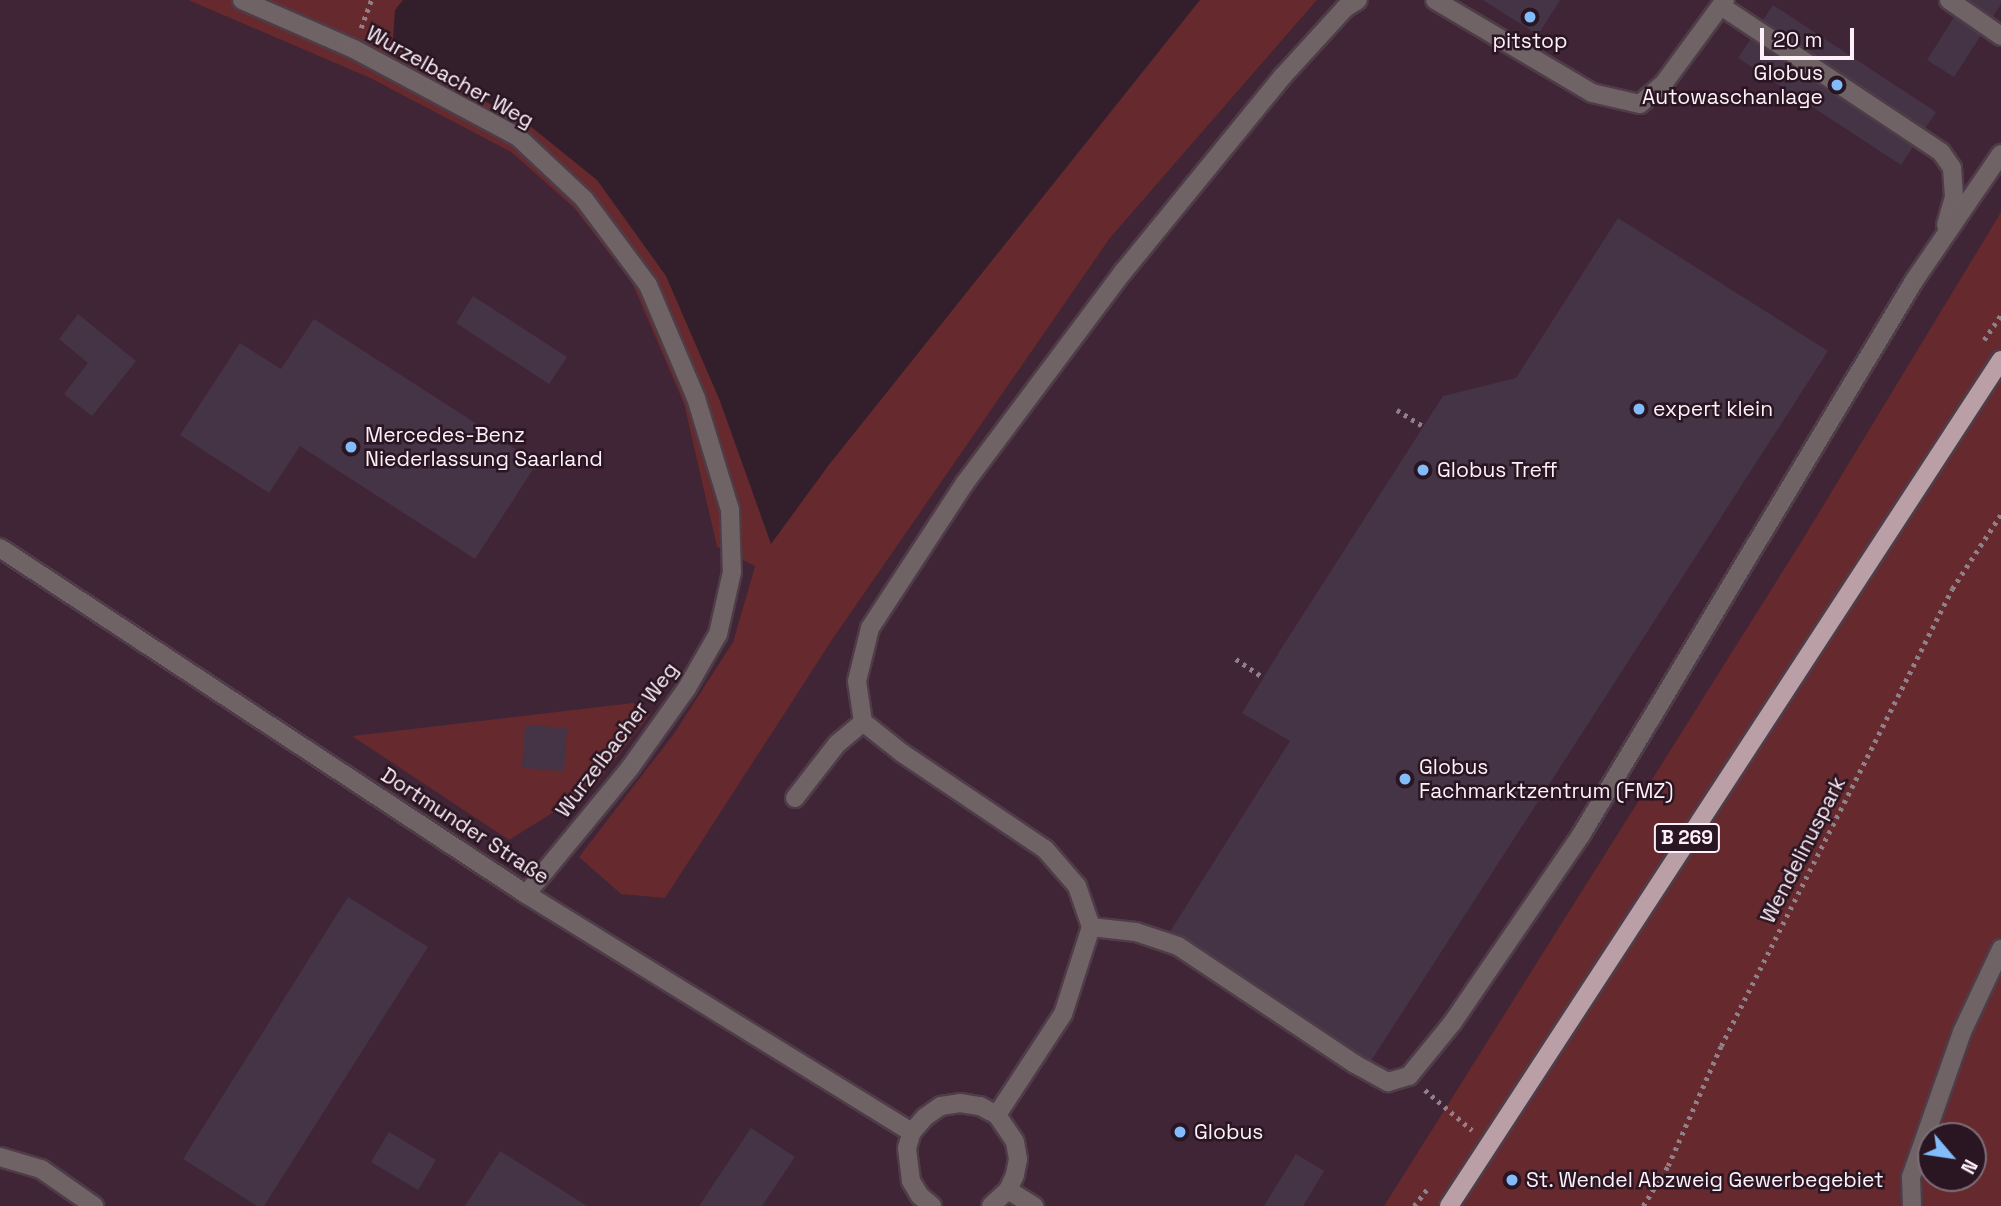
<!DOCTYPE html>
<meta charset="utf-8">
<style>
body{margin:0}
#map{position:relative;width:2001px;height:1206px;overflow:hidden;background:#331f2b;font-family:"Space Grotesk",sans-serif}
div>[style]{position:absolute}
.built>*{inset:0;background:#402536}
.green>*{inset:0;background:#66292d}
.building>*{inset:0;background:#453446}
.path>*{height:4.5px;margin-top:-2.25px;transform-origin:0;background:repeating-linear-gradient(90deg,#91808a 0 3.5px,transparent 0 8.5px)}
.roads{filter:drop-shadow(2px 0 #4f3c48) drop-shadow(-2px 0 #4f3c48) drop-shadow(0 2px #4f3c48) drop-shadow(0 -2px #4f3c48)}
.service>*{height:18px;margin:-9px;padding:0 9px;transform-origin:9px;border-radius:9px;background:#706366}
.minor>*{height:18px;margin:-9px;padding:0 9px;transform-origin:9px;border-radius:9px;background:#706366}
.primary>*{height:18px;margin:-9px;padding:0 9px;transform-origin:9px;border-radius:9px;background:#baa0a6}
.dots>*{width:19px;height:19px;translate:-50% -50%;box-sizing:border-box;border:4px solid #291622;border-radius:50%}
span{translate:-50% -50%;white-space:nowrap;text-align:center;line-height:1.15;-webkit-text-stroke:5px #291622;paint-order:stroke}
.shield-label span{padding:2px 5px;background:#291622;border:2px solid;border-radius:5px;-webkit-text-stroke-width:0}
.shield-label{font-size:19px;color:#fef0f8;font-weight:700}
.poi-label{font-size:21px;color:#fef0f8}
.right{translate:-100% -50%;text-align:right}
.left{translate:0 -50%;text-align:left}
.street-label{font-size:21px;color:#fef0f8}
.north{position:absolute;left:1917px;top:1122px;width:70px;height:70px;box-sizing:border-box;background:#291622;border:2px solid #7e6d78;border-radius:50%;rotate:119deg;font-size:19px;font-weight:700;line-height:28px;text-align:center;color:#fef0f8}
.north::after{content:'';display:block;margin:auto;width:24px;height:32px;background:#83bcfb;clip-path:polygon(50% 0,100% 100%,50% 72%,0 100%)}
.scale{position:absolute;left:1760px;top:28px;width:94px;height:32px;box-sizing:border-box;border:4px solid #fef0f8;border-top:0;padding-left:9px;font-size:21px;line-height:24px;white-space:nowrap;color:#fef0f8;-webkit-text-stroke:5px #291622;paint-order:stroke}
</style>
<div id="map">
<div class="built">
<i style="clip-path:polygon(0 0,188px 0,370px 78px,511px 152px,574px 208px,632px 283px,684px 404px,717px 547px,755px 566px,733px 642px,673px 735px,664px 898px,832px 640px,1110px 238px,1317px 0,2001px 0,2001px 212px,1801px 542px,1384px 1206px,0 1206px)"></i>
</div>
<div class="green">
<i style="clip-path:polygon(188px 0,403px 0,395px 10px,393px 40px,417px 66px,525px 122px,597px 180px,666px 276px,720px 401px,771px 544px,828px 466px,1200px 0,1317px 0,1110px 238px,832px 640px,665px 898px,621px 894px,579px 857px,673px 735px,733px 642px,755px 566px,717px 547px,684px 404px,632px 283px,574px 208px,511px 152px,370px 78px)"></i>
<i style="clip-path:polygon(evenodd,2001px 212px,2001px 1206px,1384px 1206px,1801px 542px,2001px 212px,1931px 1136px,1973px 1136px,1973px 1178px,1931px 1178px,1931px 1136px)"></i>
<i style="clip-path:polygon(633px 703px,650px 714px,594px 787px,509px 840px,352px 736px)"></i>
</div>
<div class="building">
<i style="clip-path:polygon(1483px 0,1560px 0,1538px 35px)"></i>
<i style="clip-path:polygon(1965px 0,2001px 0,2001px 4px,1954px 77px,1927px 60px)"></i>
<i style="clip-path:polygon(1773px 5px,1936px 112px,1901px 165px,1738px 58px)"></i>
<i style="clip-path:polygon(1618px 218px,1828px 351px,1369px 1064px,1168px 935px,1290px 741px,1242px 713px,1281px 649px,1443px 396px,1516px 378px)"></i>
<i style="clip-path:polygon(473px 296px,567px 357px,549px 384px,456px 323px)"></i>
<i style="clip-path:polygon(78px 314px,136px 361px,92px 416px,64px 394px,88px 363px,59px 339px)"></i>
<i style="clip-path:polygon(314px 319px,537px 463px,475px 559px,300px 446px,269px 493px,180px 435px,240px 343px,281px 369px)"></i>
<i style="clip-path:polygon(525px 725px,567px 728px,564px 771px,522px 768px)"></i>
<i style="clip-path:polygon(348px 897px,428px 947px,264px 1206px,257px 1206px,183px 1159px)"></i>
<i style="clip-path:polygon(751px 1128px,795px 1157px,762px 1206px,699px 1206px)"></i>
<i style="clip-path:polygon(389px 1132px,436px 1160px,418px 1190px,371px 1162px)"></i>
<i style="clip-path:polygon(500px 1151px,587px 1206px,465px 1206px)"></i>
<i style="clip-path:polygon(1296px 1154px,1324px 1171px,1303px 1206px,1264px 1206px)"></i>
</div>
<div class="path">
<i style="left:361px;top:28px;width:30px;rotate:-70deg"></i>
<i style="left:1984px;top:340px;width:30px;rotate:-56deg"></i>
<i style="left:1397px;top:410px;width:32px;rotate:32deg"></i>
<i style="left:1236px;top:659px;width:32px;rotate:34deg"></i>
<i style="left:1425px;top:1090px;width:62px;rotate:40.4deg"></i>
<i style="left:1414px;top:1206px;width:23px;rotate:-52deg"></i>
<i style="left:1643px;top:1206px;width:47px;rotate:-58deg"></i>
<i style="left:1668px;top:1166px;width:131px;rotate:-66.2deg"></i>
<i style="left:1721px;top:1046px;width:512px;rotate:-63.18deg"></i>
<i style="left:1952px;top:589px;width:90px;rotate:-56.8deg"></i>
</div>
<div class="roads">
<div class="service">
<i style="left:242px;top:0;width:122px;rotate:23.6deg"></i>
<i style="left:354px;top:49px;width:186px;rotate:28.2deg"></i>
<i style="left:518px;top:137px;width:91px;rotate:43.2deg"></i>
<i style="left:584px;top:199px;width:107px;rotate:53.3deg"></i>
<i style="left:648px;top:285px;width:123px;rotate:67deg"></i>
<i style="left:696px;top:398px;width:117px;rotate:73.1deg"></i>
<i style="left:730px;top:510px;width:62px;rotate:88.2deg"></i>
<i style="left:732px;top:572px;width:64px;rotate:102.7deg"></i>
<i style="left:718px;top:634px;width:62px;rotate:119.9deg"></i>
<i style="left:687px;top:688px;width:98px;rotate:125.5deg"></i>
<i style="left:630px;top:768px;width:163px;rotate:129.5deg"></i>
<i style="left:1435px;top:0;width:182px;rotate:30.6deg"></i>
<i style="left:1592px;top:93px;width:49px;rotate:12.9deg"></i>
<i style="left:1640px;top:104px;width:32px;rotate:-41deg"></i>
<i style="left:1664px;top:83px;width:103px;rotate:-53.7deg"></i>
<i style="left:1949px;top:0;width:63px;rotate:34.7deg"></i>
<i style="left:1721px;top:6px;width:264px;rotate:33.6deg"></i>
<i style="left:1941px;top:152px;width:19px;rotate:55deg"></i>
<i style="left:1952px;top:168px;width:29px;rotate:86deg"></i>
<i style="left:1954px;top:197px;width:29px;rotate:106deg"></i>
<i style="left:902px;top:753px;width:50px;rotate:-141.5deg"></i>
<i style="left:863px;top:722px;width:41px;rotate:-98.3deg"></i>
<i style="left:857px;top:681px;width:55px;rotate:-76.2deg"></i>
<i style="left:870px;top:628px;width:173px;rotate:-56.8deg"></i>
<i style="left:965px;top:483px;width:264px;rotate:-53.2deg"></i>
<i style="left:1123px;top:272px;width:253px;rotate:-50.8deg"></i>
<i style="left:1283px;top:76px;width:92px;rotate:-47.6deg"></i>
<i style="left:1345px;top:8px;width:15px;rotate:-32deg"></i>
<i style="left:795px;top:798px;width:68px;rotate:-52.1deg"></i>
<i style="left:837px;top:744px;width:34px;rotate:-40deg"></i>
<i style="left:1091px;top:927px;width:45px;rotate:6.3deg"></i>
<i style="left:1136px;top:932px;width:44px;rotate:18.4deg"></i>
<i style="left:1178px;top:946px;width:213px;rotate:33.7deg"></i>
<i style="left:1355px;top:1064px;width:38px;rotate:29deg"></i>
<i style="left:1388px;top:1082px;width:22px;rotate:-16deg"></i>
<i style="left:1409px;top:1076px;width:70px;rotate:-50.8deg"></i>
<i style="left:1453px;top:1022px;width:227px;rotate:-55.6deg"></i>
<i style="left:1581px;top:835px;width:646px;rotate:-58.99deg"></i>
<i style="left:1914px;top:281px;width:154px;rotate:-55.6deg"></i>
<i style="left:1912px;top:1206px;width:29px;rotate:-92deg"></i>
<i style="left:1911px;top:1177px;width:154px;rotate:-70.6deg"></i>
<i style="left:1962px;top:1032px;width:92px;rotate:-64.8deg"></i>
</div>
<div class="minor">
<i style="left:0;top:548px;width:630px;rotate:33.34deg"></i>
<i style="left:526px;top:894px;width:453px;rotate:31.7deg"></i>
<i style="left:902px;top:753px;width:172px;rotate:33.9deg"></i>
<i style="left:1045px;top:849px;width:49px;rotate:49.1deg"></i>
<i style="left:1077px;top:886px;width:43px;rotate:71.1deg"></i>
<i style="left:1091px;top:927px;width:91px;rotate:107.8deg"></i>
<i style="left:1063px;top:1014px;width:121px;rotate:123.2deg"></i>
<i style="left:0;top:1157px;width:43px;rotate:16.3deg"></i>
<i style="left:41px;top:1169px;width:65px;rotate:34.9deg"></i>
<i style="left:1008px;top:1190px;width:31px;rotate:32deg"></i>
<i style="left:932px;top:1206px;width:16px;rotate:-140deg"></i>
<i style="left:920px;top:1196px;width:17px;rotate:-121deg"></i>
<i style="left:911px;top:1181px;width:33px;rotate:-97deg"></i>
<i style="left:907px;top:1148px;width:17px;rotate:-73deg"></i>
<i style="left:912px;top:1132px;width:20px;rotate:-49deg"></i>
<i style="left:925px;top:1117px;width:19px;rotate:-35deg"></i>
<i style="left:941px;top:1106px;width:19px;rotate:-9deg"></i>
<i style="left:960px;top:1103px;width:20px;rotate:9deg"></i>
<i style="left:980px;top:1106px;width:19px;rotate:28deg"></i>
<i style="left:997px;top:1115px;width:32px;rotate:56deg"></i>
<i style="left:1015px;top:1142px;width:17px;rotate:80deg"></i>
<i style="left:1018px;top:1159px;width:16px;rotate:101deg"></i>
<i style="left:1015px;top:1175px;width:17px;rotate:115deg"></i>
<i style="left:1008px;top:1190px;width:23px;rotate:137deg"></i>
</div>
<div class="primary">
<i style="left:1449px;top:1206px;width:1010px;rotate:-56.88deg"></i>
</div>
</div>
<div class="dots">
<i style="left:1530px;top:17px;background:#83bcfb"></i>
<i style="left:1837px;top:85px;background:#83bcfb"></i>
<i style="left:1639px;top:409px;background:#83bcfb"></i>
<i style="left:351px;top:447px;background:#83bcfb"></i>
<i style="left:1423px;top:470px;background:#83bcfb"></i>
<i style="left:1405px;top:779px;background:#83bcfb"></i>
<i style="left:1180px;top:1132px;background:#83bcfb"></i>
<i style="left:1512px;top:1180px;background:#83bcfb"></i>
</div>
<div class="shield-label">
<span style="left:1687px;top:838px">B 269</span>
</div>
<div class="poi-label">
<span style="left:1530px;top:41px">pitstop</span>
<span class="right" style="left:1823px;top:85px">Globus<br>Autowaschanlage</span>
<span class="left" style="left:1653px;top:409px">expert klein</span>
<span class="left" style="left:365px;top:447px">Mercedes-Benz<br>Niederlassung Saarland</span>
<span class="left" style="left:1437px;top:470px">Globus Treff</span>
<span class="left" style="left:1419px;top:779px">Globus<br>Fachmarktzentrum (FMZ)</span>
<span class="left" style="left:1194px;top:1132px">Globus</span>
<span class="left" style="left:1526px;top:1180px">St. Wendel Abzweig Gewerbegebiet</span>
</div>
<div class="street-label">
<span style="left:450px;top:77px;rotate:29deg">Wurzelbacher Weg</span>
<span style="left:617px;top:740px;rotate:-53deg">Wurzelbacher Weg</span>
<span style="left:465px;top:826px;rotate:33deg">Dortmunder Straße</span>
<span style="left:1803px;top:850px;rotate:-63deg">Wendelinuspark</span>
</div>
<div class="north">N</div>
<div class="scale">20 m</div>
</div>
